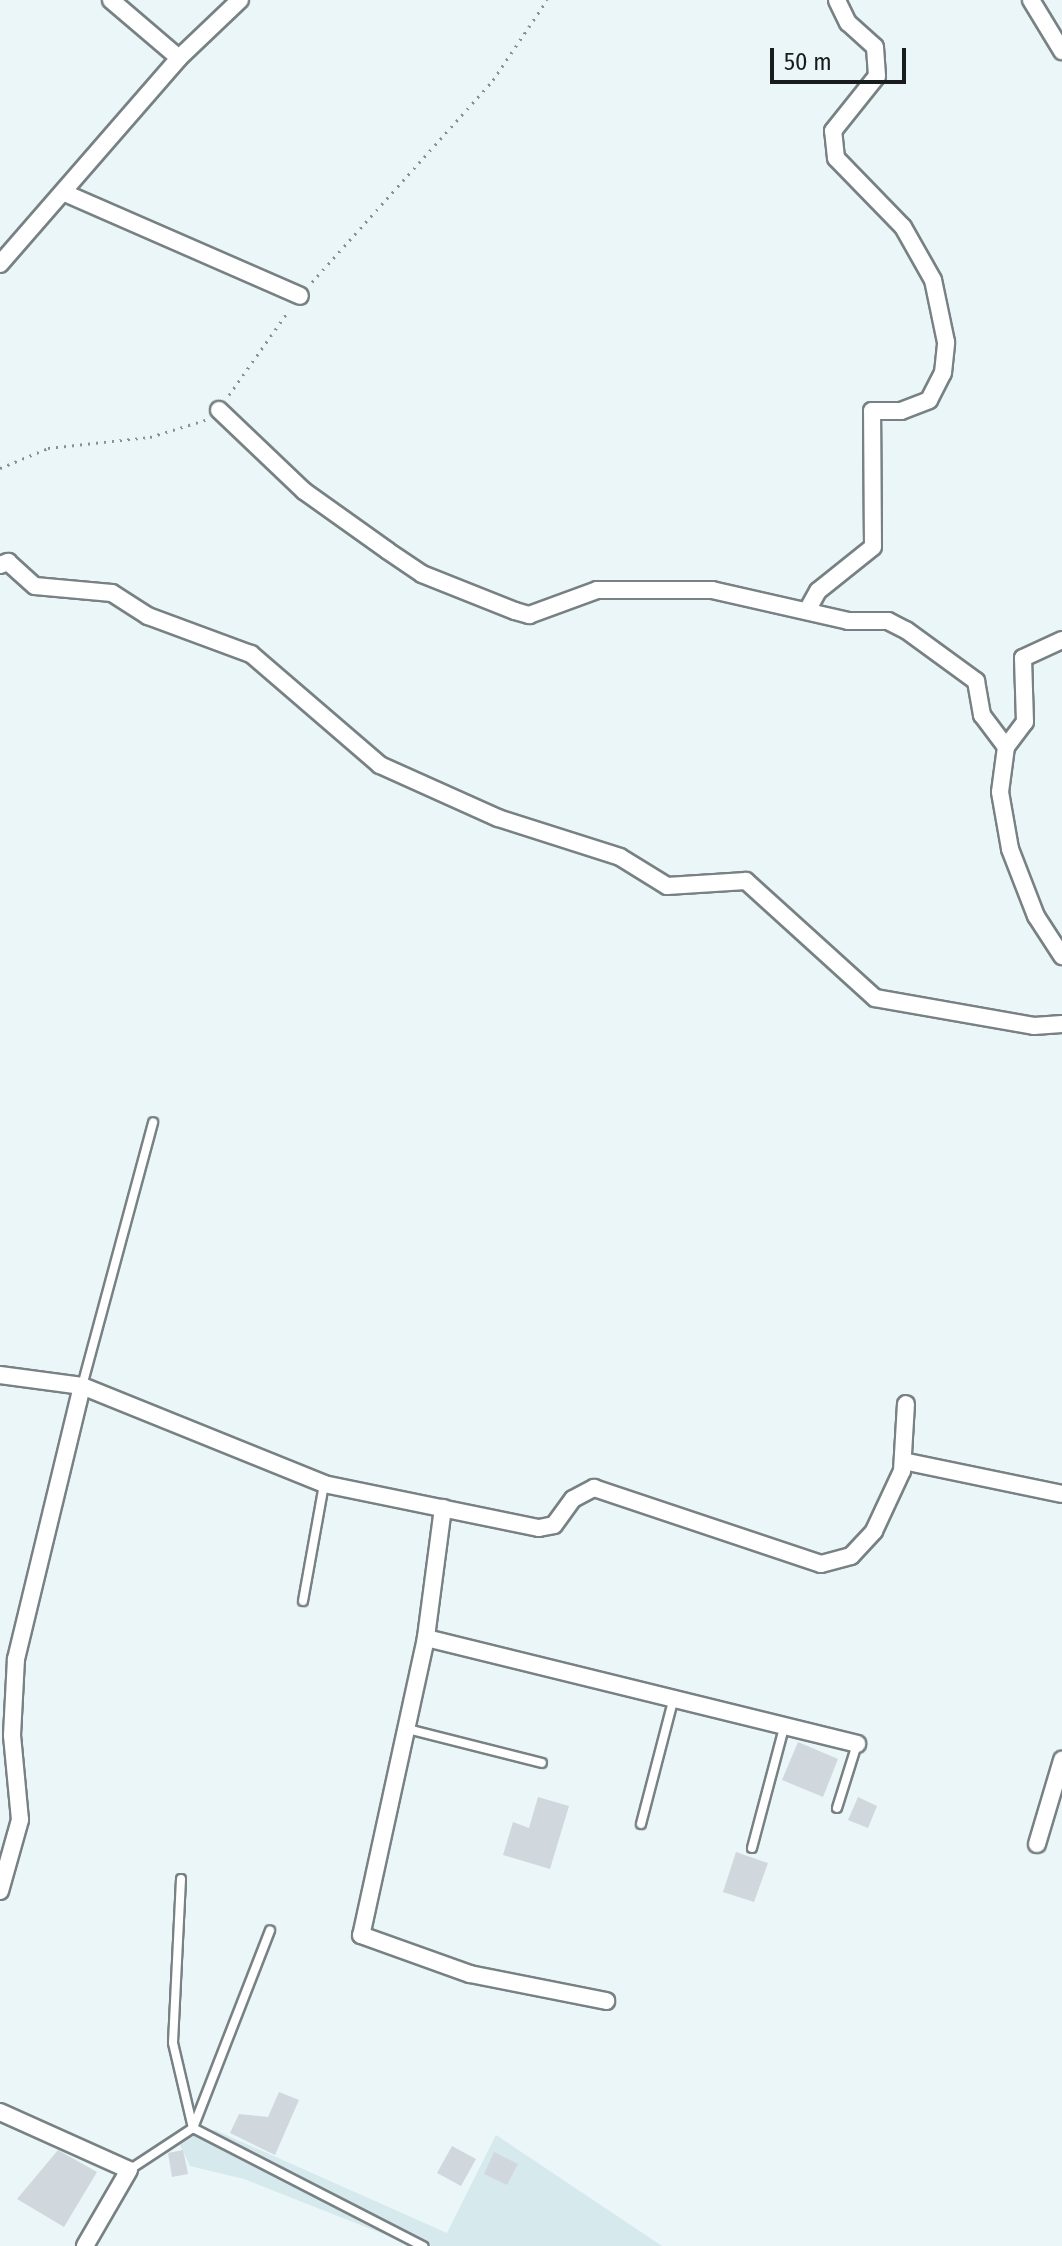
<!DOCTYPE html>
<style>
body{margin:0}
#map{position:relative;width:1062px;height:2246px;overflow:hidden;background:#ebf6f8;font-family:"Fira Sans Condensed",sans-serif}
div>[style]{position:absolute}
.built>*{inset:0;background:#d6e9ed}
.building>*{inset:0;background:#d0d8de}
.path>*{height:3px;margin-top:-1.5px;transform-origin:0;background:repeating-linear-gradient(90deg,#899192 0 2px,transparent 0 8px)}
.roads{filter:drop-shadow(2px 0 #788183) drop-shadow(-2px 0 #788183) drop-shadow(0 2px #788183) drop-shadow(0 -2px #788183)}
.service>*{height:8px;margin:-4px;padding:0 4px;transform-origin:4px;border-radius:4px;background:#fff}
.minor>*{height:16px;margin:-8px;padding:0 8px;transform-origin:8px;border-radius:8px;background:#fff}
span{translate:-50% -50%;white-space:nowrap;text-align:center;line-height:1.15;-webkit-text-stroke:8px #ebf6f8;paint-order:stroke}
.scale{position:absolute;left:770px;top:48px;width:136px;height:36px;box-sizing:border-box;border:4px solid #181c1c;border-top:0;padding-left:10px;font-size:24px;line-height:28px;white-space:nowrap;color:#181c1c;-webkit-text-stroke:6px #ebf6f8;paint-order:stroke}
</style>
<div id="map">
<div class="built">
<i style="clip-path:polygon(215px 2130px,447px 2233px,496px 2135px,662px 2246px,414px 2246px,244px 2179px,190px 2166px,175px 2135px)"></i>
</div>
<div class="building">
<i style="clip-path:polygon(798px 1742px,838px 1759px,823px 1797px,782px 1780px)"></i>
<i style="clip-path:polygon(538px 1797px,569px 1806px,550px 1869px,503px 1855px,513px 1822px,529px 1828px)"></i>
<i style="clip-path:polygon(858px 1797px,877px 1806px,868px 1828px,848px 1820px)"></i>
<i style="clip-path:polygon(736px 1852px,768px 1863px,754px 1902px,723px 1892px)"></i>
<i style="clip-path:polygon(279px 2092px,299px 2100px,275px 2155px,230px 2133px,239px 2114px,268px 2117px)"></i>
<i style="clip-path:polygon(452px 2146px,476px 2159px,461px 2186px,437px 2173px)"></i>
<i style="clip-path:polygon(58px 2150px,97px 2172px,64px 2227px,17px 2199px)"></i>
<i style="clip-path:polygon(183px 2150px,188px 2174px,172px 2177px,168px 2153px)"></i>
<i style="clip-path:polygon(494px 2152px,518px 2164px,507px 2185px,484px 2174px)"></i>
</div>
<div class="path">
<i style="left:312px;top:282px;width:271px;rotate:-48.1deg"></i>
<i style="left:493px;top:80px;width:97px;rotate:-56deg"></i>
<i style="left:229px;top:395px;width:104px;rotate:-54.8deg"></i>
<i style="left:0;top:468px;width:52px;rotate:-22.6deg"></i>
<i style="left:48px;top:448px;width:103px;rotate:-6.2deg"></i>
<i style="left:150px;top:437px;width:58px;rotate:-17.2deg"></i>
</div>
<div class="roads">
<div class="service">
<i style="left:82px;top:1386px;width:273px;rotate:-74.9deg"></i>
<i style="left:303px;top:1601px;width:119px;rotate:-79.8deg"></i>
<i style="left:408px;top:1729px;width:138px;rotate:14.2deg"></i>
<i style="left:837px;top:1808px;width:67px;rotate:-72.6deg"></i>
<i style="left:641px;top:1824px;width:131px;rotate:-75.4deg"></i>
<i style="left:752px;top:1848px;width:128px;rotate:-75.1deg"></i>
<i style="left:181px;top:1879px;width:164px;rotate:92.8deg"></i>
<i style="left:173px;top:2043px;width:87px;rotate:76.8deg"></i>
<i style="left:193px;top:2128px;width:259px;rotate:27.2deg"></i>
<i style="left:129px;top:2170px;width:77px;rotate:-33.3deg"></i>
<i style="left:193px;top:2128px;width:212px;rotate:-68.7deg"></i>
</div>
<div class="minor">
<i style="left:111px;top:0;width:89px;rotate:40.5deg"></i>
<i style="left:1031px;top:0;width:60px;rotate:58.7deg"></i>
<i style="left:67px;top:194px;width:254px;rotate:23.6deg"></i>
<i style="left:0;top:264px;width:273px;rotate:-49deg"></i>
<i style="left:179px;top:58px;width:84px;rotate:-43.6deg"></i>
<i style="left:219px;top:410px;width:117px;rotate:43.6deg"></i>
<i style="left:304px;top:491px;width:103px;rotate:35.5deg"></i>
<i style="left:388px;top:551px;width:41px;rotate:34.1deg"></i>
<i style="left:422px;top:574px;width:100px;rotate:21.7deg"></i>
<i style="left:515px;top:611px;width:15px;rotate:16deg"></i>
<i style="left:529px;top:615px;width:72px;rotate:-20.2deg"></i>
<i style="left:597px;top:590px;width:115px"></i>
<i style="left:712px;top:590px;width:139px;rotate:12.8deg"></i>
<i style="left:848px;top:621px;width:40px"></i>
<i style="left:888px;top:621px;width:20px;rotate:27deg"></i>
<i style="left:906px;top:630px;width:87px;rotate:36.1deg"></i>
<i style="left:976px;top:681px;width:35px;rotate:80deg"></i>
<i style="left:982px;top:715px;width:40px;rotate:53deg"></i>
<i style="left:1006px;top:747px;width:45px;rotate:97.6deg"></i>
<i style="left:1000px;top:792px;width:58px;rotate:80deg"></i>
<i style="left:1010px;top:849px;width:72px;rotate:68.8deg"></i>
<i style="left:1036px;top:916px;width:48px;rotate:57deg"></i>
<i style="left:0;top:565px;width:9px;rotate:-21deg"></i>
<i style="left:8px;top:562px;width:36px;rotate:42deg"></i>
<i style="left:35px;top:586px;width:77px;rotate:5.2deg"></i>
<i style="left:112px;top:593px;width:43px;rotate:32.6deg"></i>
<i style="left:148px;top:616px;width:110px;rotate:20.3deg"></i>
<i style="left:251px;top:654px;width:170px;rotate:40.7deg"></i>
<i style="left:380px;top:765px;width:129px;rotate:24.2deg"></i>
<i style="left:498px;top:818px;width:128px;rotate:17.7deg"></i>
<i style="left:620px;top:857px;width:55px;rotate:31.7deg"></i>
<i style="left:667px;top:886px;width:79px;rotate:-3.6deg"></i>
<i style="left:746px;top:881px;width:174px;rotate:42.2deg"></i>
<i style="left:875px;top:998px;width:161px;rotate:10deg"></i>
<i style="left:1034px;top:1026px;width:28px;rotate:-4deg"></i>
<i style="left:808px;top:609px;width:21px;rotate:-61deg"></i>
<i style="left:818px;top:591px;width:70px;rotate:-38.7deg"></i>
<i style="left:873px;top:547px;width:136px;rotate:-90.4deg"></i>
<i style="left:872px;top:411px;width:29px"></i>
<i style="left:901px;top:411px;width:30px;rotate:-21deg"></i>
<i style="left:929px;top:400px;width:30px;rotate:-63deg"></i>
<i style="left:943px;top:373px;width:31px;rotate:-84deg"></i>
<i style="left:946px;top:342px;width:63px;rotate:-101.8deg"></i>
<i style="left:933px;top:280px;width:61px;rotate:-119.5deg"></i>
<i style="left:903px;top:227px;width:96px;rotate:-134.2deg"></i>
<i style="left:836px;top:158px;width:27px;rotate:-96deg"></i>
<i style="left:833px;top:131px;width:70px;rotate:-51.3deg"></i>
<i style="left:877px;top:76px;width:29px;rotate:-94deg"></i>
<i style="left:875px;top:47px;width:36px;rotate:-138deg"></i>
<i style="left:848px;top:23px;width:25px;rotate:-116deg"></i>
<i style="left:1006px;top:747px;width:31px;rotate:-53deg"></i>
<i style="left:1025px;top:722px;width:64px;rotate:-91.8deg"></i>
<i style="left:1023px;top:658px;width:43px;rotate:-24.8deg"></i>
<i style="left:0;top:1375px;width:83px;rotate:7.6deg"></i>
<i style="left:82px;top:1386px;width:261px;rotate:22deg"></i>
<i style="left:324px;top:1484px;width:219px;rotate:11.6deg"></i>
<i style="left:539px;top:1528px;width:15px;rotate:-11deg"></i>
<i style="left:554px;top:1525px;width:32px;rotate:-54deg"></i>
<i style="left:573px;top:1499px;width:24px;rotate:-28deg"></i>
<i style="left:594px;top:1488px;width:239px;rotate:18.5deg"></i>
<i style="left:821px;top:1564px;width:31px;rotate:-15deg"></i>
<i style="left:851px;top:1556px;width:34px;rotate:-47deg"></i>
<i style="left:874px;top:1531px;width:66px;rotate:-65deg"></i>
<i style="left:902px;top:1471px;width:67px;rotate:-86.6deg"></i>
<i style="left:903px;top:1461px;width:162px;rotate:11.7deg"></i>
<i style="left:443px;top:1508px;width:131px;rotate:97.5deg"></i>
<i style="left:426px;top:1638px;width:304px;rotate:102.3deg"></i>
<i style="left:361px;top:1935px;width:116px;rotate:19.7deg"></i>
<i style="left:470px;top:1974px;width:139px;rotate:11.2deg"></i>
<i style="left:426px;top:1638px;width:444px;rotate:13.8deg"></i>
<i style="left:1037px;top:1844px;width:88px;rotate:-73.4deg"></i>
<i style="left:0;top:1891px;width:74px;rotate:-74.3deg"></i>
<i style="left:20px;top:1820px;width:85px;rotate:-95.4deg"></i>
<i style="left:12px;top:1735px;width:76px;rotate:-87deg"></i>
<i style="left:16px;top:1659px;width:281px;rotate:-76.4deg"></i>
<i style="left:0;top:2112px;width:141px;rotate:24.2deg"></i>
<i style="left:129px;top:2170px;width:88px;rotate:120.1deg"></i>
</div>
</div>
<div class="scale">50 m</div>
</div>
